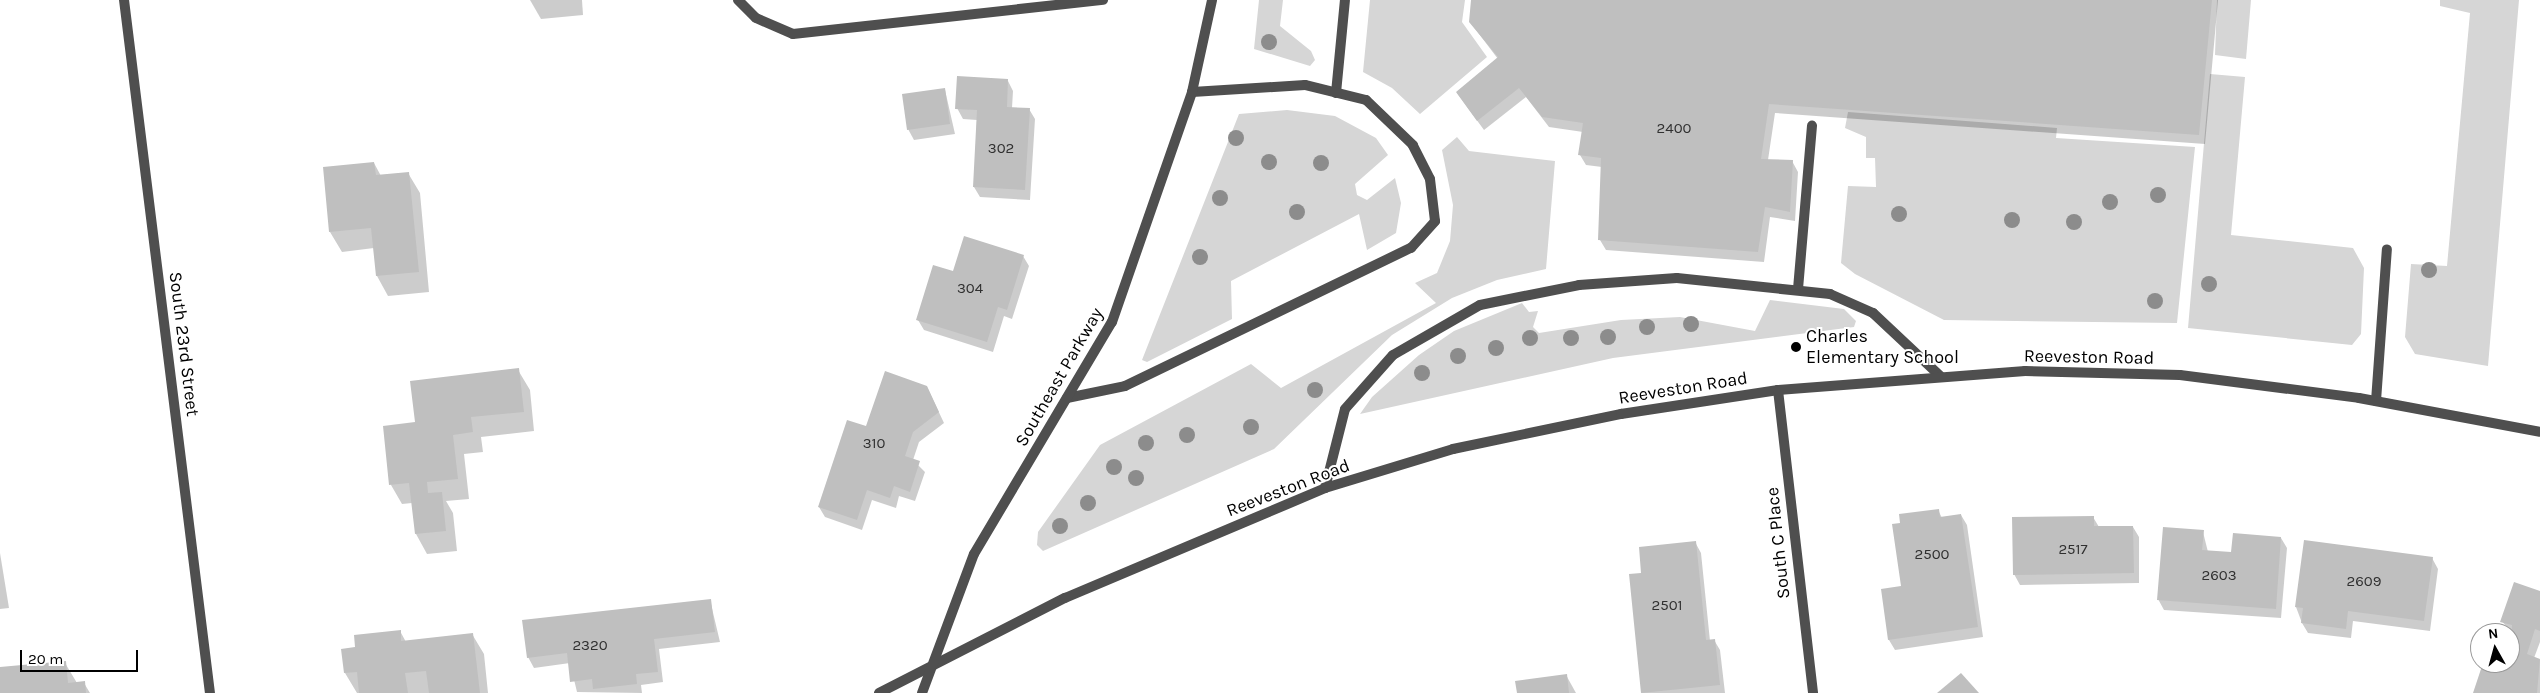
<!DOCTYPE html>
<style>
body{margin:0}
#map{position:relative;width:2540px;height:693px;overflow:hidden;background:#fff;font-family:Karla,sans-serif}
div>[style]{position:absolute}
.green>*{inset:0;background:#d6d6d6}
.shadow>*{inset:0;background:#0003}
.building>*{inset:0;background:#bfbfbf}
.service>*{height:10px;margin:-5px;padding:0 5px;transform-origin:5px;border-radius:5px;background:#4f4f4f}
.minor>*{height:10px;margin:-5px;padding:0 5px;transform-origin:5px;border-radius:5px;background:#4f4f4f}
.trees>*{width:16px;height:16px;margin:-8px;border-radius:50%;background:#8c8c8c}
.dots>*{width:14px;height:14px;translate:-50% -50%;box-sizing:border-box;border:2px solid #fff;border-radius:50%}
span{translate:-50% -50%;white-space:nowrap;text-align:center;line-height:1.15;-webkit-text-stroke:4px #fff;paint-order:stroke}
.number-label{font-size:15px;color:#303030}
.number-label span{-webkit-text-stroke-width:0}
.poi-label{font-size:18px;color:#000}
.left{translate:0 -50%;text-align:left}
.street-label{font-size:18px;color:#000}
.north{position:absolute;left:2470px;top:623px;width:50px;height:50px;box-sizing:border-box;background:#fff;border:1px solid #999;border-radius:50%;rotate:353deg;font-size:14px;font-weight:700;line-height:20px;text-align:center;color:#000}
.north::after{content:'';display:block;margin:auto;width:18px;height:22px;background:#000;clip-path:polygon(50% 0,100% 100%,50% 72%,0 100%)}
.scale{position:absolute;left:20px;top:650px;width:118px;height:22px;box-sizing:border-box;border:2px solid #000;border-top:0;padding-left:6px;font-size:15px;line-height:18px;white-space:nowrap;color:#000;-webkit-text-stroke:4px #fff;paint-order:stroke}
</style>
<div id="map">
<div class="green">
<i style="clip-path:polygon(1259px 0,1283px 0,1280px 26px,1311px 51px,1315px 60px,1310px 66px,1254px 49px)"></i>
<i style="clip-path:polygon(1370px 0,1465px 0,1462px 22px,1487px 57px,1420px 114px,1392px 88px,1363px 72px)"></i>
<i style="clip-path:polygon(2217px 0,2251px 0,2246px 59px,2215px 55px)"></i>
<i style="clip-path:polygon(2440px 0,2519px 0,2488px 366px,2415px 354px,2405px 337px,2411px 264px,2447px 266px,2470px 13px,2440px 6px)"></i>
<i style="clip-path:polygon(2210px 74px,2245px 77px,2231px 235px,2353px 248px,2364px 268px,2361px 334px,2352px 345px,2188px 328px)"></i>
<i style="clip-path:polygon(1287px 110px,1335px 116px,1376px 138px,1388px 155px,1355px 184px,1357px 195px,1367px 200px,1395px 178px,1401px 203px,1396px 233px,1367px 250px,1359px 214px,1231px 281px,1232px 319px,1147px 362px,1142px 360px,1239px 114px)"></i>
<i style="clip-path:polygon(1848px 112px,2057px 128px,2056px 138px,2195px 147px,2177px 323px,1944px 320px,1855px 274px,1841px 263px,1848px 186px,1876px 187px,1875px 158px,1866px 158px,1866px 137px,1845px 128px)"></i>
<i style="clip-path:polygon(1457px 137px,1469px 151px,1555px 161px,1546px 269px,1497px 280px,1452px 298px,1392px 335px,1274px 449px,1043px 551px,1037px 545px,1038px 532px,1100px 445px,1251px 364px,1281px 388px,1436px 303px,1415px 283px,1437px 273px,1450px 241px,1453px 205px,1442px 150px)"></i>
<i style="clip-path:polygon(1770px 300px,1844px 309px,1856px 321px,1854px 327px,1613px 358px,1360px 414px,1372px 397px,1419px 355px,1454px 331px,1522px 303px,1529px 312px,1538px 311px,1533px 327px,1539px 333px,1621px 320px,1680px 317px,1755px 331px)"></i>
</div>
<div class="shadow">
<i style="clip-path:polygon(530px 0,582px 0,583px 15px,541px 19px)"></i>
<i style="clip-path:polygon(1473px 0,2218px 0,2205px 144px,1775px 113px,1768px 160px,1792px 161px,1798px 172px,1795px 221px,1770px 217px,1764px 262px,1606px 250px,1600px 240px,1602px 167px,1586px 165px,1580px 155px,1583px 132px,1549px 127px,1526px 97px,1484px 130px,1457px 93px,1498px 59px,1470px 22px)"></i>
<i style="clip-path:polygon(1008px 81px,1013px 91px,1012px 108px,1029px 109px,1035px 119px,1030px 200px,980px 197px,974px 187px,977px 120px,963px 119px,957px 108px)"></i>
<i style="clip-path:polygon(945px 90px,955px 134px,914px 140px,908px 129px)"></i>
<i style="clip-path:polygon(374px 163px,381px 176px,408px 173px,420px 193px,429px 292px,388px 296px,377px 276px,374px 248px,342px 252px,330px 232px)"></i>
<i style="clip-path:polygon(1023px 256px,1029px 266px,1012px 319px,1004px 316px,993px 352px,924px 330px,918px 320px,954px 273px)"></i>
<i style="clip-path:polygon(518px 370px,530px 390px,534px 431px,481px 437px,483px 452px,464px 454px,469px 499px,446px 501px,453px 513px,457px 551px,427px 554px,416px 534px,412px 503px,402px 504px,391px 485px,416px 423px)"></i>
<i style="clip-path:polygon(927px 387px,944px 423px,919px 442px,913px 460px,925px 472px,915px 501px,899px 496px,896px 508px,872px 500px,862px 530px,825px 517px,819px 507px,867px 427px)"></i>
<i style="clip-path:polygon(1938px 510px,1942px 518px,1961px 515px,1967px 525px,1983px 637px,1895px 650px,1889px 640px,1882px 590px,1903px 587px,1901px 524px)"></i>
<i style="clip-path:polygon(2093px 517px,2099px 527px,2133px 527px,2139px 537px,2139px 583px,2020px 585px,2014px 574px)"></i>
<i style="clip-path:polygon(2203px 532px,2208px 552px,2232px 553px,2281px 538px,2287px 548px,2281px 618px,2164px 610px,2158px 599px)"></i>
<i style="clip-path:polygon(1695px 542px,1701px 553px,1710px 641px,1714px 640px,1720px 650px,1725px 693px,1642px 693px,1630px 575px,1643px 574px)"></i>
<i style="clip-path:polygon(0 553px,9px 608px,0 609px)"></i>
<i style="clip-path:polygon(2432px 558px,2438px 569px,2430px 631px,2353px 621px,2351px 638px,2308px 633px,2302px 623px,2296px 607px)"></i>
<i style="clip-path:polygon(2540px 592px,2540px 642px,2534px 658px,2540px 660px,2540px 693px,2474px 693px,2485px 663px,2510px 663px,2511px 633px,2502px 621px)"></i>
<i style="clip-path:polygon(710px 600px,720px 642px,659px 649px,663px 682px,641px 685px,642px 693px,577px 692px,570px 663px,534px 668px,528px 657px)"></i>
<i style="clip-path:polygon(400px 631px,406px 642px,472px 634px,484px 654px,488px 693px,357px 693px,345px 673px,357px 648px)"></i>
<i style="clip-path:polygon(65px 663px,77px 683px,84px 683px,90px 693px,0 693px,0 668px)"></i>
<i style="clip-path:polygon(1566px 675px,1576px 693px,1518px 693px)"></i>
</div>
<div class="building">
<i style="clip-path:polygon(1471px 0,2212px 0,2199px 135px,1769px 104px,1761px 159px,1793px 160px,1790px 212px,1765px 207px,1758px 252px,1598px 240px,1601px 158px,1578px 155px,1583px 123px,1542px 117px,1519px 88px,1477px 121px,1456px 92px,1498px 57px,1469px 22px)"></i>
<i style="clip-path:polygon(957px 76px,1008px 79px,1007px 107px,1030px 108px,1025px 190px,973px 187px,977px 110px,955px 109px)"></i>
<i style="clip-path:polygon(945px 88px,950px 124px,907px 130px,902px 94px)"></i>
<i style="clip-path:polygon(374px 162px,376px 175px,409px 172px,419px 272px,376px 276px,371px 228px,329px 232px,323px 167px)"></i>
<i style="clip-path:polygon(964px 236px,1024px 255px,1007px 310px,998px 307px,987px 342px,916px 320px,933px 265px,953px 271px)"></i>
<i style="clip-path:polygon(519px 368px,524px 412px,471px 417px,473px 432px,453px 435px,458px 479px,427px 482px,428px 493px,442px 492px,446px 531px,415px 534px,409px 483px,389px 485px,383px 426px,415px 422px,410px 381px)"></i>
<i style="clip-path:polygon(885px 371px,927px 386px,939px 412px,913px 432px,905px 456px,920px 461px,910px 492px,894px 486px,890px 498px,867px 490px,857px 520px,818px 507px,847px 420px,866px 426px)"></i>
<i style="clip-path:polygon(1939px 509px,1940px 517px,1961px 514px,1978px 627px,1888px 640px,1881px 589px,1901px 586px,1892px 524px,1900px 523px,1899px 514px)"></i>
<i style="clip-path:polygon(2094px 516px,2094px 526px,2133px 526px,2134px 573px,2013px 575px,2012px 517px)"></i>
<i style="clip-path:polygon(2163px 527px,2204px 530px,2202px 550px,2231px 552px,2233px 533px,2281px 537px,2276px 609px,2157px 600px)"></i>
<i style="clip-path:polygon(2304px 540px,2433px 557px,2424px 621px,2348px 611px,2346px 629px,2301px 623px,2303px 608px,2295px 607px)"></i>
<i style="clip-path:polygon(1696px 541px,1706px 640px,1715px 639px,1720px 685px,1641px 693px,1629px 574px,1641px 573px,1639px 547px)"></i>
<i style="clip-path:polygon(2514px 582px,2540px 591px,2540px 631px,2535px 629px,2527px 654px,2540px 659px,2537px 693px,2473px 693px,2483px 663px,2510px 663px,2512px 625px,2500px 622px)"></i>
<i style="clip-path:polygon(711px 599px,715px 632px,654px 639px,658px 672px,636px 674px,637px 684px,593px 689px,592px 679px,570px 682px,567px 653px,527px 658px,522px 620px)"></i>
<i style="clip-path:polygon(401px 630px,401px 641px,473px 633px,480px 693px,429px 693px,426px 671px,405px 673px,408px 693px,359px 693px,357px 672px,344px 673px,341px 649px,355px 647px,354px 635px)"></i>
<i style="clip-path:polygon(66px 661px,68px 683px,85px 681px,86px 693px,0 693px,0 667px)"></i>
<i style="clip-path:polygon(1961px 673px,1979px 693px,1937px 693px)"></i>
<i style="clip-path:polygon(1567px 674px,1569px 693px,1517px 693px,1515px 681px)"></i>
</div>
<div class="service">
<i style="left:1336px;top:93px;width:93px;rotate:-84.5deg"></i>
<i style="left:1798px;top:289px;width:164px;rotate:-85.1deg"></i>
<i style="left:1067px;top:398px;width:59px;rotate:-11.7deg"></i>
<i style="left:1125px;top:386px;width:318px;rotate:-25.8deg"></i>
<i style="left:1411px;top:248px;width:36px;rotate:-48deg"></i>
<i style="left:1435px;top:221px;width:42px;rotate:-96.8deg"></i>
<i style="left:1430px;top:179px;width:38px;rotate:-117deg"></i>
<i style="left:1413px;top:145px;width:65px;rotate:-136.2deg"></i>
<i style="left:1366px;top:100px;width:63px;rotate:-166.2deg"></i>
<i style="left:1305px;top:85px;width:113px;rotate:176.5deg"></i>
<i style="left:2376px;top:401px;width:152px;rotate:-85.9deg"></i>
<i style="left:1325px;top:488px;width:81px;rotate:-75.8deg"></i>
<i style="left:1345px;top:409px;width:72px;rotate:-48.4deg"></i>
<i style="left:1393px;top:355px;width:100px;rotate:-29.9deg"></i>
<i style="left:1480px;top:305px;width:101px;rotate:-11.4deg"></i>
<i style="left:1579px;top:285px;width:98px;rotate:-4.1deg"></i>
<i style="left:1677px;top:278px;width:154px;rotate:6deg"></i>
<i style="left:1830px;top:294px;width:47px;rotate:23.8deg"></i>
<i style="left:1873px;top:313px;width:92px;rotate:43.2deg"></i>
</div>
<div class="minor">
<i style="left:124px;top:0;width:698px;rotate:82.93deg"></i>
<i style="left:738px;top:0;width:25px;rotate:45deg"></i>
<i style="left:756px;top:18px;width:40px;rotate:23.4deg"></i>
<i style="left:793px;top:34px;width:312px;rotate:-6.3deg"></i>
<i style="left:1778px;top:390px;width:305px;rotate:83.4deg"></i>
<i style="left:879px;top:693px;width:209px;rotate:-27.1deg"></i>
<i style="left:1065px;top:598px;width:282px;rotate:-22.9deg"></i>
<i style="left:1325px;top:488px;width:134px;rotate:-16.9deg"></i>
<i style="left:1453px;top:449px;width:172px;rotate:-11.8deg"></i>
<i style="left:1621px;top:414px;width:159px;rotate:-8.7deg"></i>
<i style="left:1778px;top:390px;width:248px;rotate:-4.4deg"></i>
<i style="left:2025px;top:371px;width:155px;rotate:1.5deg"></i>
<i style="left:2180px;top:375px;width:180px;rotate:7.3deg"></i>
<i style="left:2359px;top:398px;width:184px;rotate:10.6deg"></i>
<i style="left:922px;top:693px;width:148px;rotate:-69.5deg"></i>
<i style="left:974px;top:554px;width:270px;rotate:-59.3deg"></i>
<i style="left:1112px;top:322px;width:244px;rotate:-70.8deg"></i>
<i style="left:1192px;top:92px;width:94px;rotate:-77.7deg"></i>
</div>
<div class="trees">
<i style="left:1269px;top:42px"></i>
<i style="left:1236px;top:138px"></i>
<i style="left:1269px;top:162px"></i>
<i style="left:1321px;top:163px"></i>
<i style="left:2158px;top:195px"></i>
<i style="left:1220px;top:198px"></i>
<i style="left:2110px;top:202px"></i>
<i style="left:1297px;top:212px"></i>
<i style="left:1899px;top:214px"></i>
<i style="left:2012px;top:220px"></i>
<i style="left:2074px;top:222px"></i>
<i style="left:1200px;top:257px"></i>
<i style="left:2429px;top:270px"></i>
<i style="left:2209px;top:284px"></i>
<i style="left:2155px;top:301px"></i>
<i style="left:1691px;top:324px"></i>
<i style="left:1647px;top:327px"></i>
<i style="left:1608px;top:337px"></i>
<i style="left:1530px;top:338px"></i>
<i style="left:1571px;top:338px"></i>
<i style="left:1496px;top:348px"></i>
<i style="left:1458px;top:356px"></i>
<i style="left:1422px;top:373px"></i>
<i style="left:1315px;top:390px"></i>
<i style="left:1251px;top:427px"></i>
<i style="left:1187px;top:435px"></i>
<i style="left:1146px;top:443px"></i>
<i style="left:1114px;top:467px"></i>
<i style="left:1136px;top:478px"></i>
<i style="left:1088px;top:503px"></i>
<i style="left:1060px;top:526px"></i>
</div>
<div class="dots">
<i style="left:1796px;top:347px;background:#000"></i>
</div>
<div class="number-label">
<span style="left:1674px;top:129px">2400</span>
<span style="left:1001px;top:149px">302</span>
<span style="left:970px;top:289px">304</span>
<span style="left:874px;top:444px">310</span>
<span style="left:2073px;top:550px">2517</span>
<span style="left:1932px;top:555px">2500</span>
<span style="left:2219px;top:576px">2603</span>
<span style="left:2364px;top:582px">2609</span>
<span style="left:1667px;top:606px">2501</span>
<span style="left:590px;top:646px">2320</span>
</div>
<div class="poi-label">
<span class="left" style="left:1806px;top:347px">Charles<br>Elementary School</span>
</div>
<div class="street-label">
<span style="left:184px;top:344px;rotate:83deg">South 23rd Street</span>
<span style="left:2089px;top:357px;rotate:1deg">Reeveston Road</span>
<span style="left:1059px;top:377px;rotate:-60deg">Southeast Parkway</span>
<span style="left:1683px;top:388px;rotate:-9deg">Reeveston Road</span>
<span style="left:1288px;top:488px;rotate:-21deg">Reeveston Road</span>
<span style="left:1778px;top:543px;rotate:-96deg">South C Place</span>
</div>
<div class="north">N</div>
<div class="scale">20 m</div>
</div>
